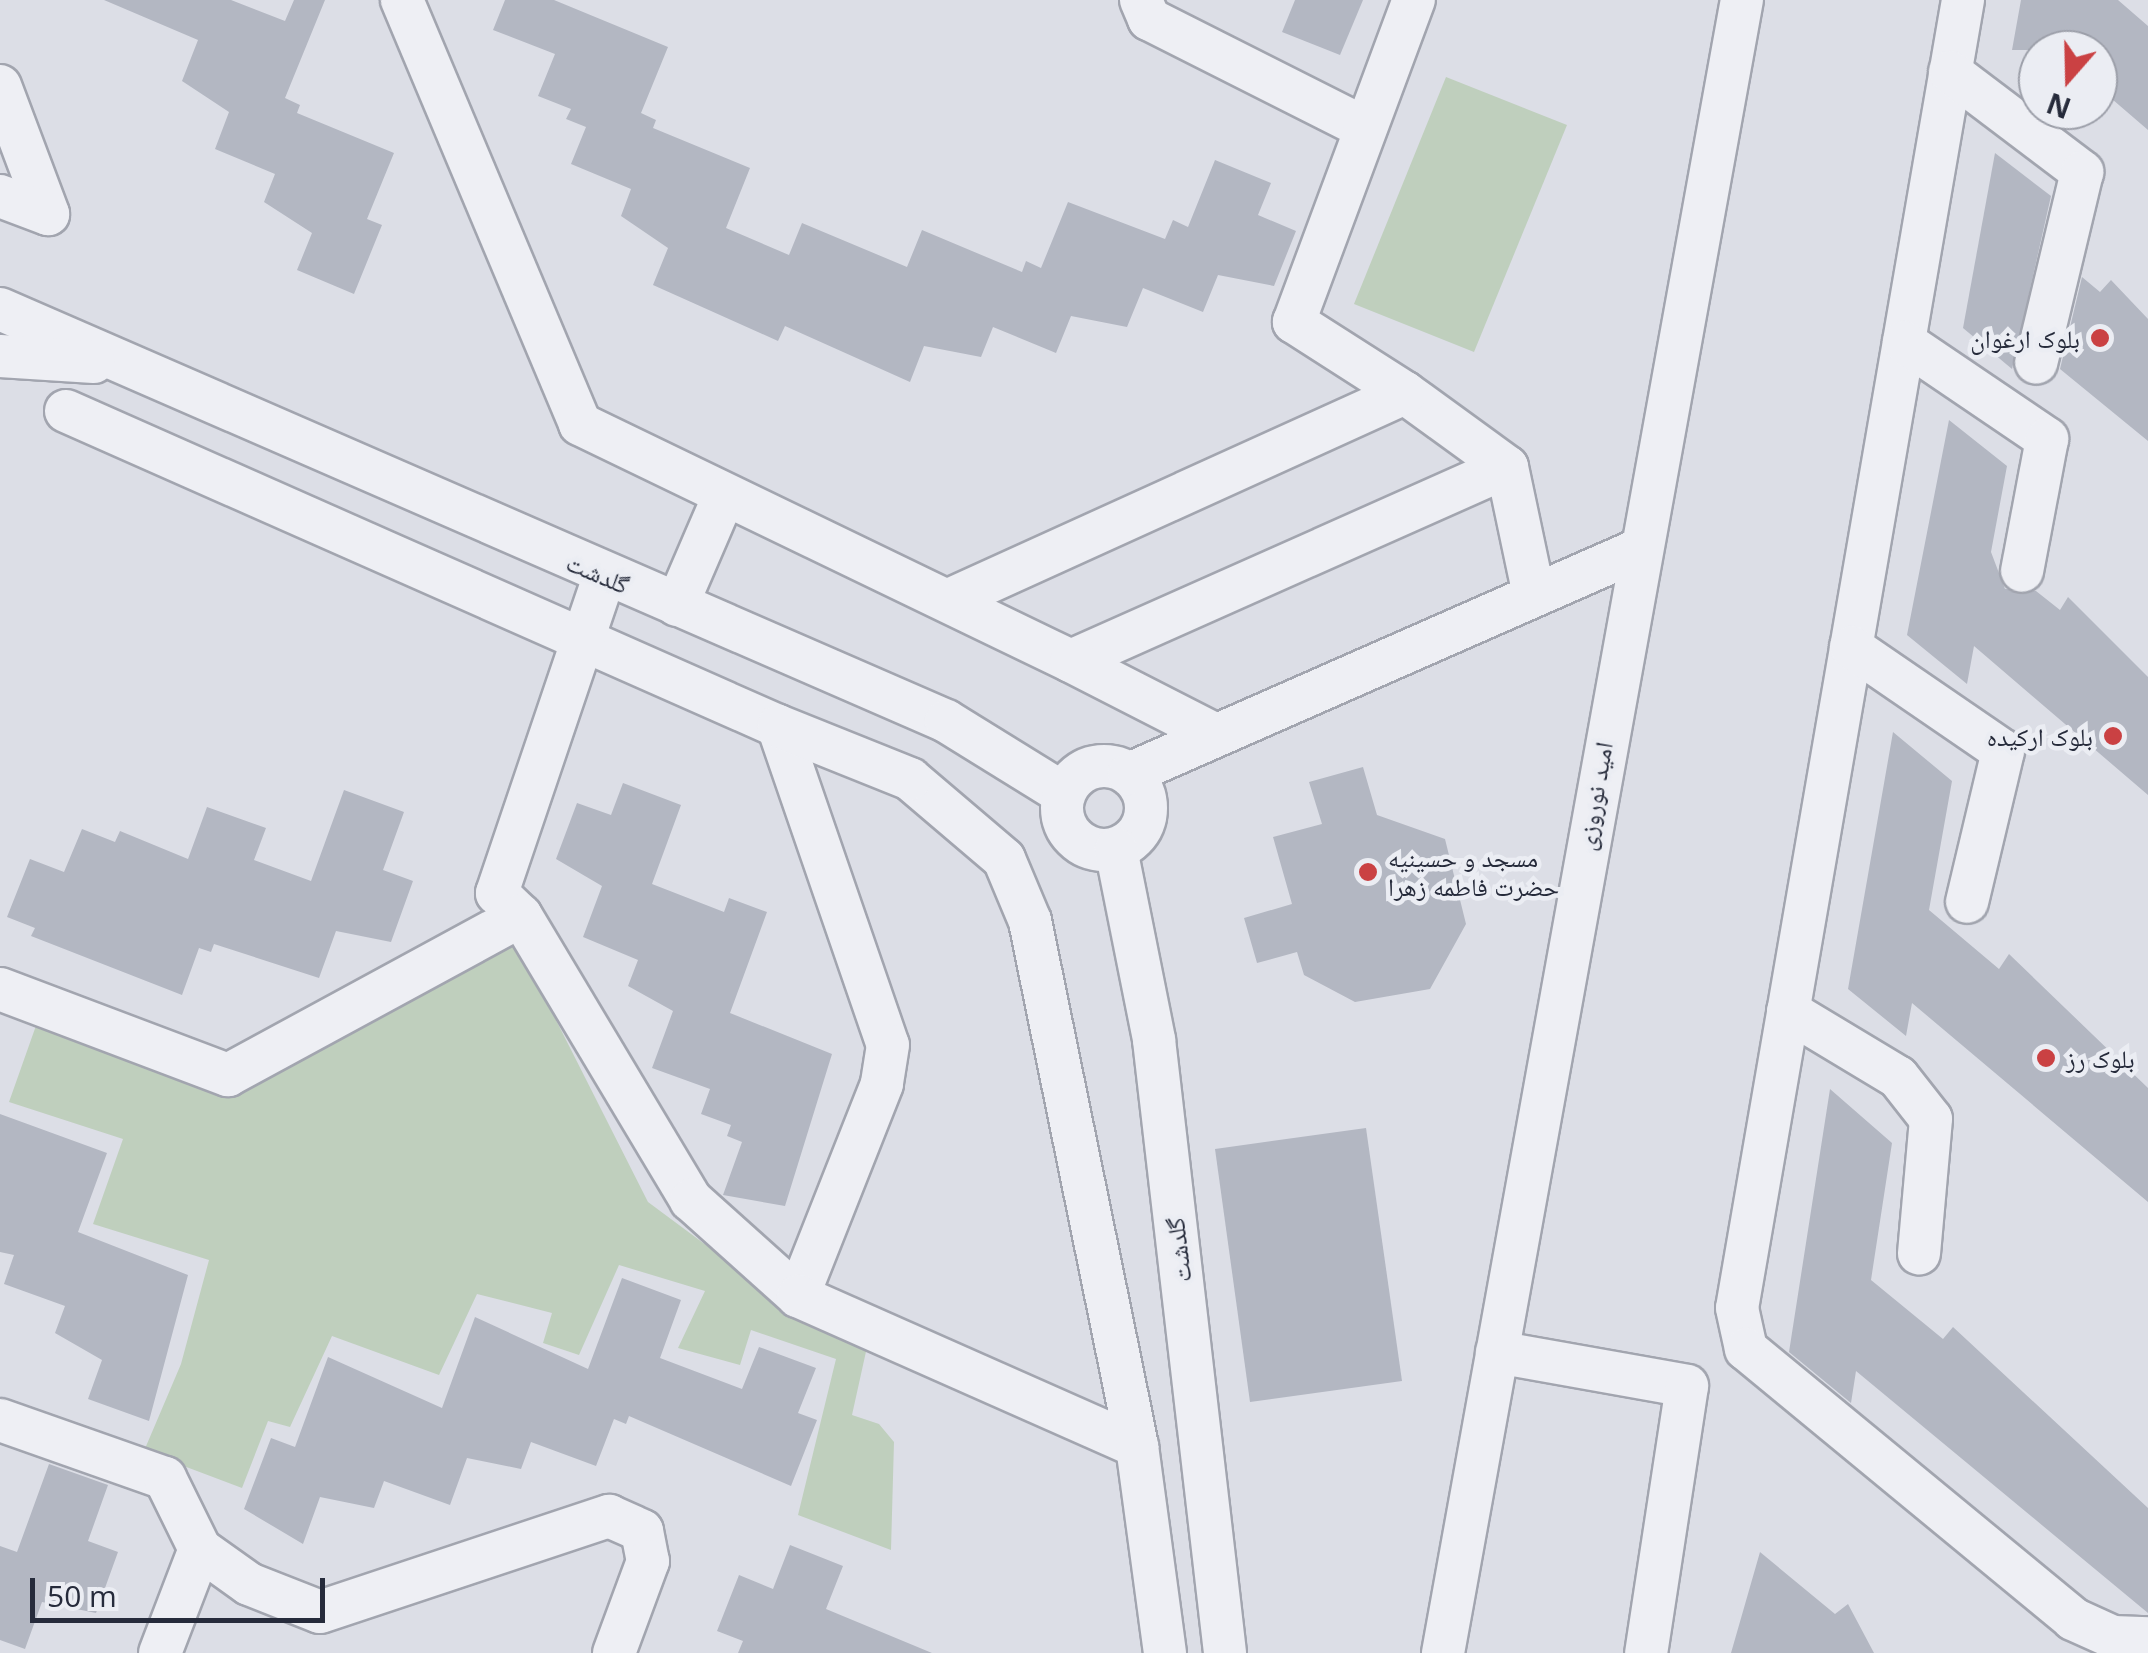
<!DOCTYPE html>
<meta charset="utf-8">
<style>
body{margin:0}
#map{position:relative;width:2148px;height:1653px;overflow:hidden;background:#dcdee6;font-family:"Open Sans","Noto Naskh Arabic",sans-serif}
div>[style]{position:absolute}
.green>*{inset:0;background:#bfcfbd}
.building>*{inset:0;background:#b3b7c2}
.roads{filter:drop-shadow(2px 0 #a2a5af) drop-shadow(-2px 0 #a2a5af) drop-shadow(0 2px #a2a5af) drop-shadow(0 -2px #a2a5af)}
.minor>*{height:42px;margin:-21px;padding:0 21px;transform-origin:21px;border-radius:21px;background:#eeeff4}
.minor>.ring{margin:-21px;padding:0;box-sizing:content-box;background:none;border:42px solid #eeeff4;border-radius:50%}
.dots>*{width:28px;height:28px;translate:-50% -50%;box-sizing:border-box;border:5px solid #ebedf3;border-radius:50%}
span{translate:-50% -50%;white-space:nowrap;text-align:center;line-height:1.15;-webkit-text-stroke:9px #ebedf3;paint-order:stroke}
.poi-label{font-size:25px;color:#262b3b}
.right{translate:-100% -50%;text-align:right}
.left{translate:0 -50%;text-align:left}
.street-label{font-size:25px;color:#262b3b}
.north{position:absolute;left:2018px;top:30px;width:100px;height:100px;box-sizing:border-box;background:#ebedf3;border:2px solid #9c9fa9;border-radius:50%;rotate:200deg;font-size:28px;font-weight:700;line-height:40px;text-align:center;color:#262b3b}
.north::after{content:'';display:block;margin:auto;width:35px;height:45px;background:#ca4143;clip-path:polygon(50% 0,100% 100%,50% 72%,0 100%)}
.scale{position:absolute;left:30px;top:1578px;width:295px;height:45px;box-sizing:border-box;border:5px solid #262b3b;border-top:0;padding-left:12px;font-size:30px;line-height:35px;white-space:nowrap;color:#262b3b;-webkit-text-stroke:8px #ebedf3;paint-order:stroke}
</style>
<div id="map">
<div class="green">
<i style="clip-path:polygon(1446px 77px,1567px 125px,1474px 352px,1354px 304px)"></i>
<i style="clip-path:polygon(517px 943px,648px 1202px,780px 1300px,869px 1338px,852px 1415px,879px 1424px,894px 1442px,891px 1550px,798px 1515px,836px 1359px,751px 1330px,740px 1365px,678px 1348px,705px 1291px,619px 1265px,579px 1355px,543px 1343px,552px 1313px,477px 1294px,439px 1375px,332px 1336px,290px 1427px,268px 1421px,242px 1488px,144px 1451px,181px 1364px,209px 1260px,93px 1224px,123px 1139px,9px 1102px,38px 1020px,224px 1096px)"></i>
</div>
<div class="building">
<i style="clip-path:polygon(104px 0,231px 0,285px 21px,294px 0,325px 0,285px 98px,300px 105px,297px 113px,394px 153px,367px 219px,382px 225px,354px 294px,297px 270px,312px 233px,264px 202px,275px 174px,215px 149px,229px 112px,182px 81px,198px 40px)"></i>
<i style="clip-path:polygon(505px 0,554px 0,668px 47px,641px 113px,656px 120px,653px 128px,750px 168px,726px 228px,789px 255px,802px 223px,907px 267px,922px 230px,1022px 272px,1026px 261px,1041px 268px,1068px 202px,1165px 239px,1173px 220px,1188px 227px,1215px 160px,1271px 183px,1258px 215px,1296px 231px,1274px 286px,1218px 275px,1203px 312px,1143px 288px,1127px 327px,1071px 316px,1056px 353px,993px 327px,981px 357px,924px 346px,910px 382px,785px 326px,778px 341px,653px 285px,668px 248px,621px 216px,631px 189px,571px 164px,586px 127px,566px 119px,571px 109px,538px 96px,555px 54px,493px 30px)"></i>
<i style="clip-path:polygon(1295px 0,1363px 0,1340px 55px,1282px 32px)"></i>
<i style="clip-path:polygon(2021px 0,2118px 0,2148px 26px,2148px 130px,2098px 87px,2098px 50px,2012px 50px)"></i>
<i style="clip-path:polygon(1995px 153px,2051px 196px,2012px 369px,1963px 328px)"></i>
<i style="clip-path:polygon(2082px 277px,2100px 292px,2111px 280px,2148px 319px,2148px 441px,2060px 369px)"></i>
<i style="clip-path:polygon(1949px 420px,2007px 466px,1991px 552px,2005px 589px,2036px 591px,2060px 610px,2068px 597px,2148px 677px,2148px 795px,1974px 646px,1967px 684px,1907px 635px)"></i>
<i style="clip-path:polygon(1893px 732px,1952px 781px,1929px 910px,1999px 969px,2009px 954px,2148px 1088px,2148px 1202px,1912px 1003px,1906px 1036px,1848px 989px)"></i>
<i style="clip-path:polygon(1363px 767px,1377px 815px,1445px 839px,1466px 924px,1430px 989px,1355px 1002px,1304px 975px,1297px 952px,1257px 963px,1244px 918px,1292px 904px,1273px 837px,1322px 824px,1309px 782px)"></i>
<i style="clip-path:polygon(623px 783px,681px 805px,652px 884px,724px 912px,729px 898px,767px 912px,730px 1013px,832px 1054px,785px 1206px,723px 1195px,742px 1142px,727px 1136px,731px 1125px,701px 1114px,710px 1089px,652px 1068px,673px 1011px,628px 986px,638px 960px,583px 937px,602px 886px,556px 859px,577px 803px,611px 815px)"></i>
<i style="clip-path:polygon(344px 790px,404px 812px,383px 870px,413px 881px,391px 942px,336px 931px,319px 978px,214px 944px,211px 952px,199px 948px,182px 995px,31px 936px,35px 928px,7px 917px,30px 859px,64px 872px,82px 829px,115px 842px,120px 831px,188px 859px,207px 807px,266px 828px,254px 860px,311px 881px)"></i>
<i style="clip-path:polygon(1830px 1089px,1892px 1143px,1871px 1280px,1943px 1339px,1953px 1327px,2148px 1508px,2148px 1613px,1856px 1371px,1851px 1403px,1789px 1352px)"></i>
<i style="clip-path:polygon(0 1114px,107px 1153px,78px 1232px,188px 1275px,149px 1421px,88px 1399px,102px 1360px,55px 1333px,65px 1306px,4px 1284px,14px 1255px,0 1252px)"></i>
<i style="clip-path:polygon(1366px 1128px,1402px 1381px,1250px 1402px,1215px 1149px)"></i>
<i style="clip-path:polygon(622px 1278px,681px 1300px,660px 1358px,742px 1389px,759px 1347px,816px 1368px,798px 1413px,817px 1420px,791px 1486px,629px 1416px,626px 1424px,614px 1419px,596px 1466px,531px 1442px,521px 1469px,467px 1458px,450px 1505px,384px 1481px,374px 1508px,320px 1497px,303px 1544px,244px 1509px,271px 1438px,295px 1447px,328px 1357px,442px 1408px,475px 1317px,588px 1369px)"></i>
<i style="clip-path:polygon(49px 1464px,108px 1485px,88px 1541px,118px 1552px,96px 1613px,42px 1602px,25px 1649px,0 1640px,0 1546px,17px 1552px)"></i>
<i style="clip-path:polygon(790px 1545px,843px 1566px,826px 1609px,932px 1653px,738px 1653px,743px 1641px,717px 1631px,739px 1575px,773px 1589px)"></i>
<i style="clip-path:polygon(1760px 1552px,1835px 1614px,1848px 1604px,1874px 1653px,1731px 1653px)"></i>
</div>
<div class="roads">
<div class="minor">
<i style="left:402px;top:0;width:460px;rotate:67.2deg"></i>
<i style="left:580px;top:424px;width:545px;rotate:25.77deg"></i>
<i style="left:1071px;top:661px;width:477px;rotate:-24deg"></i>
<i style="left:1507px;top:467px;width:126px;rotate:-144deg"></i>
<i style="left:1405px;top:393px;width:501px;rotate:155.58deg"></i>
<i style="left:1141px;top:0;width:21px;rotate:67deg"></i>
<i style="left:1149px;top:19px;width:237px;rotate:26.8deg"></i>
<i style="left:1963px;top:0;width:1327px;rotate:99.8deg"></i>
<i style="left:1737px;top:1308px;width:42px;rotate:77.6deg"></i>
<i style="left:1746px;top:1349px;width:424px;rotate:39.5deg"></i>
<i style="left:2073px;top:1619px;width:44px;rotate:24.2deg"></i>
<i style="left:2113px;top:1637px;width:35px;rotate:2deg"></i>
<i style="left:1950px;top:72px;width:166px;rotate:37.1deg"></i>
<i style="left:2082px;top:172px;width:196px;rotate:103.5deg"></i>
<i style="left:0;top:86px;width:137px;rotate:69.4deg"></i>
<i style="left:48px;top:214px;width:51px;rotate:-159.4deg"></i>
<i style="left:0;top:309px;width:1032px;rotate:23.53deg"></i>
<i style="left:946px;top:721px;width:139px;rotate:31.7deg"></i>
<i style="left:1904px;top:342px;width:173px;rotate:34.1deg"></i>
<i style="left:2047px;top:439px;width:134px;rotate:100.7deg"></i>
<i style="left:0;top:356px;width:94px;rotate:3.7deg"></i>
<i style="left:1405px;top:393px;width:132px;rotate:-147.4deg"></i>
<i style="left:1294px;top:322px;width:344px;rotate:-69.6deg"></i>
<i style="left:66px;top:411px;width:779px;rotate:23.87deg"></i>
<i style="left:778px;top:726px;width:337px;rotate:71deg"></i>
<i style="left:888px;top:1045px;width:39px;rotate:99deg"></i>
<i style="left:882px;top:1084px;width:228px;rotate:111.6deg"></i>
<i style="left:1507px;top:467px;width:131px;rotate:78.1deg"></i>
<i style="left:604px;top:577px;width:334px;rotate:108.7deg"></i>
<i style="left:497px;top:893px;width:33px;rotate:44deg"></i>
<i style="left:521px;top:916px;width:331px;rotate:59.1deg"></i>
<i style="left:691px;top:1200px;width:144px;rotate:41.9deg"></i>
<i style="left:798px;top:1296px;width:371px;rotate:23.9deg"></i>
<i style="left:1137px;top:1446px;width:536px;rotate:-101.52deg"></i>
<i style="left:1030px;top:921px;width:67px;rotate:-112.8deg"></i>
<i style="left:1004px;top:859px;width:123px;rotate:-139.6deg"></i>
<i style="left:910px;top:779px;width:142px;rotate:-158.1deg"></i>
<i style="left:677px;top:605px;width:116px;rotate:-66.7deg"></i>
<i style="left:1851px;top:647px;width:184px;rotate:34.4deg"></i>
<i style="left:2003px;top:751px;width:155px;rotate:103.4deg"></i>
<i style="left:1071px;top:661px;width:156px;rotate:27.1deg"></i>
<i class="ring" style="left:1062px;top:766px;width:42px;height:42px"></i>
<i style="left:1129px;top:774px;width:556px;rotate:-23.75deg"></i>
<i style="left:1116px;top:849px;width:195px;rotate:78.7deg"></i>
<i style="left:1154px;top:1040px;width:617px;rotate:83.39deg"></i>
<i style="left:0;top:989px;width:244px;rotate:20.7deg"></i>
<i style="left:228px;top:1075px;width:333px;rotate:-28.5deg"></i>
<i style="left:1788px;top:1011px;width:128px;rotate:31deg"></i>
<i style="left:1898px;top:1077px;width:53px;rotate:51.8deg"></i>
<i style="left:1931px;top:1119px;width:135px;rotate:95.1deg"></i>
<i style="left:1497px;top:1352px;width:193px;rotate:10.1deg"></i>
<i style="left:1687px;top:1386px;width:270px;rotate:98.7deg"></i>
<i style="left:0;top:1420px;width:175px;rotate:19.4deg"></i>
<i style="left:165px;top:1478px;width:79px;rotate:63.8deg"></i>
<i style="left:200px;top:1549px;width:60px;rotate:35.5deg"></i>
<i style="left:249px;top:1584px;width:76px;rotate:21.5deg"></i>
<i style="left:320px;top:1612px;width:305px;rotate:-18.4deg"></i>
<i style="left:609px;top:1516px;width:36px;rotate:24deg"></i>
<i style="left:642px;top:1531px;width:31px;rotate:79deg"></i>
<i style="left:648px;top:1561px;width:98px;rotate:110.3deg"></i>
<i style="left:1137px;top:1446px;width:209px;rotate:82.3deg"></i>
<i style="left:160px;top:1653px;width:111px;rotate:-69deg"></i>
<i style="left:1443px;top:1653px;width:1680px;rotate:-79.75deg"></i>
</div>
</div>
<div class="dots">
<i style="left:2100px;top:338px;background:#ca4143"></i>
<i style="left:2113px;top:736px;background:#ca4143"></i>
<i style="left:1368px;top:872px;background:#ca4143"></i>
<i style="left:2046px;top:1058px;background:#ca4143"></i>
</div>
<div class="poi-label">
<span class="right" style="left:2080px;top:338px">بلوک ارغوان</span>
<span class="right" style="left:2093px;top:736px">بلوک ارکیده</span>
<span class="left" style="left:1388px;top:872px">مسجد و حسینیه<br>حضرت فاطمه زهرا</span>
<span class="left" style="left:2066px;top:1058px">بلوک رز</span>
</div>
<div class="street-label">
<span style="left:598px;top:573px;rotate:23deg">گلدشت</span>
<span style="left:1594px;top:796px;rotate:-80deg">امید نوروزی</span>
<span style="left:1178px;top:1250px;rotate:-97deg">گلدشت</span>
</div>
<div class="north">N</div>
<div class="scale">50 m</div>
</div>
